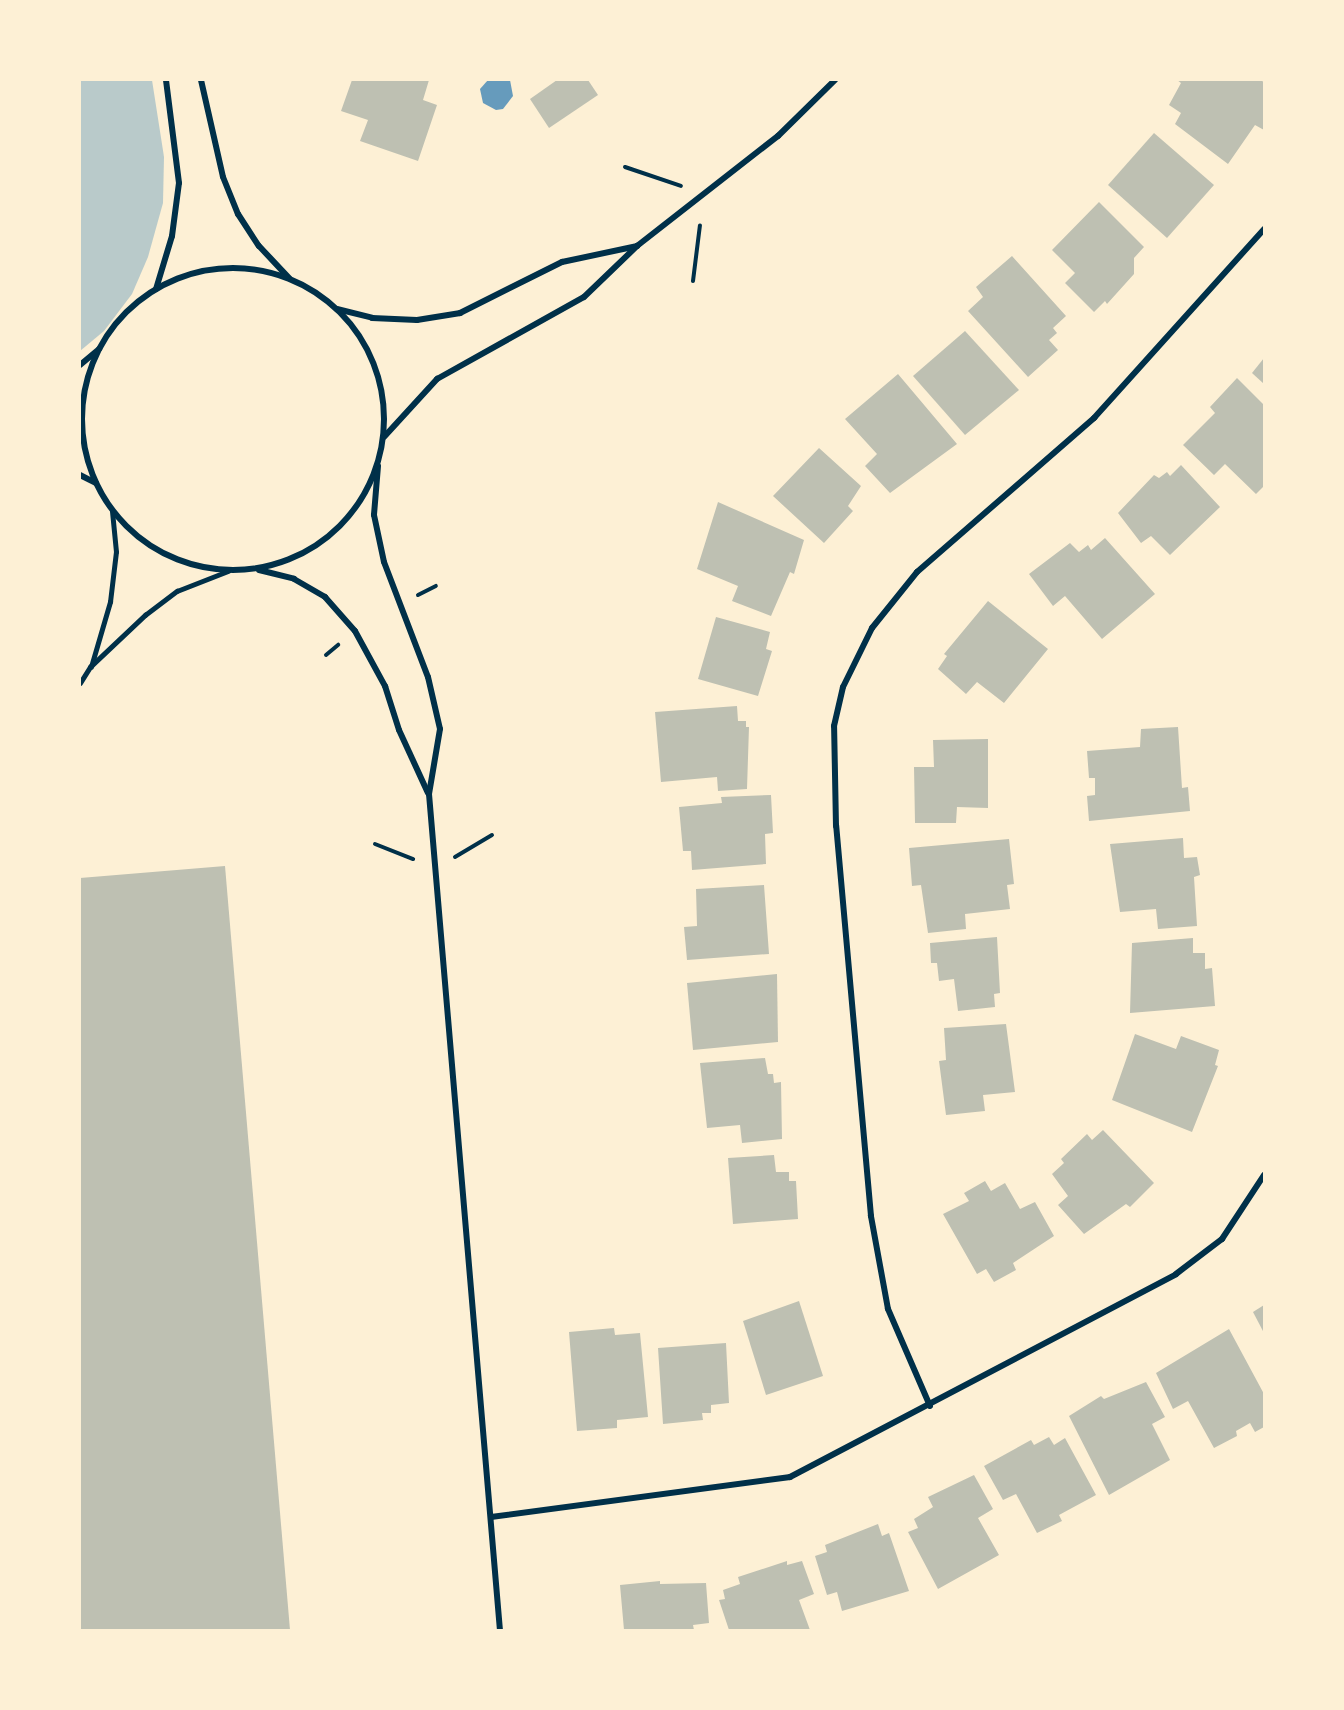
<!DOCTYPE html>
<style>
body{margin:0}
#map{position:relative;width:1344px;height:1710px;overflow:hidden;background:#fdf0d5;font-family:Figtree,sans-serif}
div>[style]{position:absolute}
.green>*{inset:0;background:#b9caca}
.water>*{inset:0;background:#669bbc}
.building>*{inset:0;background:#bec0b2}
.path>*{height:4px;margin:-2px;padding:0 2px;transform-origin:2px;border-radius:2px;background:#003049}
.service>*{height:4.5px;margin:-2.25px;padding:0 2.25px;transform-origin:2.25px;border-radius:2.25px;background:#003049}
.minor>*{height:6px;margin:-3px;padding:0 3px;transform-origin:3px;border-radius:3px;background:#003049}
.minor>.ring{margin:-3px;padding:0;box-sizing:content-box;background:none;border:6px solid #003049;border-radius:50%}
span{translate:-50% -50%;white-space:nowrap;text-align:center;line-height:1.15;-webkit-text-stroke:4.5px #fdf0d5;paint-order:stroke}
.frame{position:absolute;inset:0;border:81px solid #fdf0d5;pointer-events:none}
</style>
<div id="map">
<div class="green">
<i style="clip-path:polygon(80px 80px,152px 80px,164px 157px,163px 203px,148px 257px,132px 294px,104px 331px,80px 351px)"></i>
</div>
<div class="water">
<i style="clip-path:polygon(488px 80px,510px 80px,513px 96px,503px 109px,496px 110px,483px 103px,480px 89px)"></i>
</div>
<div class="building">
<i style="clip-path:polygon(352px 80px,429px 80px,423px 100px,437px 105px,418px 161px,360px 141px,368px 120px,341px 111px)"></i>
<i style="clip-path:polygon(557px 80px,588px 80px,598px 95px,549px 128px,530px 99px)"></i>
<i style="clip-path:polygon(1177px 80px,1260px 80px,1264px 82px,1264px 130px,1255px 125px,1228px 164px,1175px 124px,1181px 113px,1169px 105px,1181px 83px)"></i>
<i style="clip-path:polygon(1154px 133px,1214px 185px,1167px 238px,1108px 185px)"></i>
<i style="clip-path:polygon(1099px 202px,1144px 247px,1134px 258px,1134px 274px,1107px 304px,1105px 301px,1094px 312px,1065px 283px,1075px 273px,1052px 250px)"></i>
<i style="clip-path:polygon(1012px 256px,1066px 316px,1053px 328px,1057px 333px,1049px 340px,1058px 350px,1028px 377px,968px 311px,983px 297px,976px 287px)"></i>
<i style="clip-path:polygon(965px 331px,1019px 390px,965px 435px,913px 376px)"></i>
<i style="clip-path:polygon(1264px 358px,1264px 384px,1252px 373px)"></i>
<i style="clip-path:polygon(898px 374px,957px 444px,890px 493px,865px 466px,877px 454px,845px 419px)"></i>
<i style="clip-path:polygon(1237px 378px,1264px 405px,1264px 486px,1256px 494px,1225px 464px,1214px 475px,1183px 445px,1215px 413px,1210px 407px)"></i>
<i style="clip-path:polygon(819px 448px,861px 486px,848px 506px,853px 511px,824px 543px,773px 496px)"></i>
<i style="clip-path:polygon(1181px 465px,1220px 507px,1170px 555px,1151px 536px,1141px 543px,1118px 513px,1154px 475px,1159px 478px,1167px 472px,1170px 476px)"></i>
<i style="clip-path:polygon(718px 502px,804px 540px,794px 574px,790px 572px,771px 616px,732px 601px,738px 586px,697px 569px)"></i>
<i style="clip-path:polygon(1105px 538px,1155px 594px,1102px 639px,1065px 596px,1053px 606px,1029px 574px,1070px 543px,1079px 552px,1088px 545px,1091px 550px)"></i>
<i style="clip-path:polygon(988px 601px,1048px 649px,1004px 703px,977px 682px,966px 694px,938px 669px,947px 656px,944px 654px)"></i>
<i style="clip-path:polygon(716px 617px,770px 632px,766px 649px,772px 651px,758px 696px,698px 679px)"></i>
<i style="clip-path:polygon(737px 706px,738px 721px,746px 721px,746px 727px,749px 727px,747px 789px,718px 791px,717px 777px,661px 782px,655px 712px)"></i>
<i style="clip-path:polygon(1178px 727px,1182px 788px,1188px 787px,1190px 811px,1089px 821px,1087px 796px,1095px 795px,1095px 778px,1089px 778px,1087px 751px,1140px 747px,1141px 729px)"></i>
<i style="clip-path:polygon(988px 739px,988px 808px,957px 807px,956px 823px,915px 823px,914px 767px,934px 767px,933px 740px)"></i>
<i style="clip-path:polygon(771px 795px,773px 833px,765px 834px,766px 864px,692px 870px,691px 851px,683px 851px,679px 807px,722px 803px,721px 797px)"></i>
<i style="clip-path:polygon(1183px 838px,1184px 858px,1197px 857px,1200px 875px,1194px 877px,1197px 926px,1158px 929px,1156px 909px,1120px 912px,1110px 844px)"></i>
<i style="clip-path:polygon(1009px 839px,1014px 884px,1007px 885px,1010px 909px,965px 914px,966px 929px,928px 933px,921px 885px,912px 886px,909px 848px)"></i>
<i style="clip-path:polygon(225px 866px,290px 1630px,80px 1630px,80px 878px)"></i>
<i style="clip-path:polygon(764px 885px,769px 954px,687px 960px,684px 927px,697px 926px,696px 889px)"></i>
<i style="clip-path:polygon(997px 937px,1000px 993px,994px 994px,995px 1007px,958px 1011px,954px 979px,939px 981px,937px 963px,931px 963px,930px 943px)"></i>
<i style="clip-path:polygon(1193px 938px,1193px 953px,1205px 953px,1205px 969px,1212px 968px,1215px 1006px,1130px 1013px,1132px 943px)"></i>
<i style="clip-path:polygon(777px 974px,778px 1042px,693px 1050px,687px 983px)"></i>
<i style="clip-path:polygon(1006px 1024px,1015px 1092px,983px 1095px,985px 1111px,946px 1115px,939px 1061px,946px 1060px,944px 1028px)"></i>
<i style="clip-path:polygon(1135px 1034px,1176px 1049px,1181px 1036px,1219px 1050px,1215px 1065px,1218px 1066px,1192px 1132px,1112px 1100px)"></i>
<i style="clip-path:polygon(765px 1058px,768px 1074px,773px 1074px,774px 1083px,781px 1082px,782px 1139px,742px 1143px,740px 1125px,707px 1128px,700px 1063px)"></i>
<i style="clip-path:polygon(1103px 1130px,1154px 1183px,1130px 1207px,1126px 1204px,1084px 1234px,1058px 1205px,1068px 1196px,1052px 1174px,1064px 1163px,1061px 1159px,1087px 1134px,1092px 1140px)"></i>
<i style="clip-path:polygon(774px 1155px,776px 1172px,789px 1172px,789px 1181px,796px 1181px,798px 1219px,733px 1224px,728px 1158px)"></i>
<i style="clip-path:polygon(985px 1181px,991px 1191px,1005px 1183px,1020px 1209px,1035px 1202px,1054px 1236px,1013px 1263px,1016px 1270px,994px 1282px,986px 1269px,977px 1274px,943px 1214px,969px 1201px,964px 1193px)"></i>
<i style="clip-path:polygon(799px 1301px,823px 1376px,766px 1395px,743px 1321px)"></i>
<i style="clip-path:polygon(1264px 1305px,1264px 1333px,1253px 1312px)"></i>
<i style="clip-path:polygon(614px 1328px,615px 1335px,640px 1333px,648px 1417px,617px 1420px,617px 1428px,577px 1431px,569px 1332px)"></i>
<i style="clip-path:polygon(1229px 1329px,1264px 1394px,1264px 1427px,1255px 1432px,1250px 1423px,1236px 1431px,1237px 1436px,1214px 1448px,1188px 1401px,1173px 1409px,1156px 1373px)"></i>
<i style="clip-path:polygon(726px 1343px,729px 1403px,711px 1405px,711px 1413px,702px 1413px,703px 1420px,663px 1424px,658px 1348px)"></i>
<i style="clip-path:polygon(1146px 1382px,1165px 1417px,1152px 1424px,1170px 1460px,1109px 1495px,1069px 1416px,1101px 1396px,1104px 1399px)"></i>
<i style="clip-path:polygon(1049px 1437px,1054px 1445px,1065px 1438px,1096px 1495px,1059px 1515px,1062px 1521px,1037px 1533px,1016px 1494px,1003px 1500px,984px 1466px,1031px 1440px,1034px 1445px)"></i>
<i style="clip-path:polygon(974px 1475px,993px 1509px,978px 1518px,999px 1555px,938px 1589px,908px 1532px,918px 1528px,914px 1519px,933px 1507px,928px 1497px)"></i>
<i style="clip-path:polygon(878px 1524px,882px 1536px,889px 1533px,909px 1591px,842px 1611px,837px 1592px,827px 1595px,815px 1556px,827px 1552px,825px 1545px)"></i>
<i style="clip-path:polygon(787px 1561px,787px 1565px,802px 1561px,814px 1594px,799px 1600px,810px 1630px,729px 1630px,719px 1600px,725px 1599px,723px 1590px,740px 1584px,738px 1577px)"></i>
<i style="clip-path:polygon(660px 1581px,660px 1584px,706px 1583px,709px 1623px,693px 1625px,694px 1630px,624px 1630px,620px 1585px)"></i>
</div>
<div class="path">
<i style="left:625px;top:167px;width:59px;rotate:18.7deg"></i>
<i style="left:693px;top:281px;width:56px;rotate:-82.9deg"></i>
<i style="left:418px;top:595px;width:20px;rotate:-27deg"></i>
<i style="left:326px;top:655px;width:16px;rotate:-40deg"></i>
<i style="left:375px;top:844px;width:41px;rotate:21.5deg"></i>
<i style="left:455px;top:857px;width:43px;rotate:-30.7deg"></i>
</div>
<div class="service">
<i style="left:91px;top:667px;width:68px;rotate:-73.7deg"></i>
<i style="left:110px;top:602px;width:50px;rotate:-83.2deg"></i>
<i style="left:116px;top:552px;width:41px;rotate:-95.6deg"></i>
<i style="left:80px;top:683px;width:19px;rotate:-58deg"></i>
<i style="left:90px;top:667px;width:76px;rotate:-43.4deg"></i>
<i style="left:145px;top:615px;width:40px;rotate:-37deg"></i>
<i style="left:177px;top:591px;width:55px;rotate:-21.4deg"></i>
</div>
<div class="minor">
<i style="left:201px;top:80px;width:99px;rotate:77.2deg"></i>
<i style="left:223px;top:177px;width:40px;rotate:68deg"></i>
<i style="left:238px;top:214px;width:38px;rotate:57deg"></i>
<i style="left:259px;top:246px;width:44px;rotate:46.8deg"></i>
<i class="ring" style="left:82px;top:268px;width:296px;height:296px"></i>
<i style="left:156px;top:289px;width:55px;rotate:-73.2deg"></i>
<i style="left:172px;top:236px;width:53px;rotate:-82.5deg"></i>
<i style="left:179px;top:183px;width:104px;rotate:-97.2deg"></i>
<i style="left:337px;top:309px;width:36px;rotate:14deg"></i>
<i style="left:372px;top:318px;width:45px;rotate:2.5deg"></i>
<i style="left:417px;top:320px;width:44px;rotate:-9.2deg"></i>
<i style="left:460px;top:313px;width:114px;rotate:-26.6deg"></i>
<i style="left:562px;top:262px;width:77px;rotate:-12deg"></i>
<i style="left:80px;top:365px;width:25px;rotate:-40deg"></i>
<i style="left:384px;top:437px;width:79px;rotate:-47.6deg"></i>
<i style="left:437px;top:379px;width:168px;rotate:-29.2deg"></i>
<i style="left:584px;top:297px;width:74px;rotate:-43.9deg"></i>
<i style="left:637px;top:246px;width:179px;rotate:-38deg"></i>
<i style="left:778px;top:136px;width:80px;rotate:-44.5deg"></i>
<i style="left:378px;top:466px;width:49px;rotate:94.7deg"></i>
<i style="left:374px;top:515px;width:48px;rotate:78deg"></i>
<i style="left:384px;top:562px;width:123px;rotate:69.1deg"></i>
<i style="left:428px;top:677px;width:53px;rotate:77deg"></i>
<i style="left:440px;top:729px;width:66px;rotate:99.6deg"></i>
<i style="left:429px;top:794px;width:839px;rotate:85.15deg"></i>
<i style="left:80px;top:475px;width:18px;rotate:27deg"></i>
<i style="left:259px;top:570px;width:36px;rotate:14deg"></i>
<i style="left:294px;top:579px;width:36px;rotate:30deg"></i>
<i style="left:325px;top:597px;width:45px;rotate:48.6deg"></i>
<i style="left:355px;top:631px;width:63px;rotate:61.4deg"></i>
<i style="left:385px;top:686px;width:46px;rotate:72.3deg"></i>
<i style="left:399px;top:730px;width:69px;rotate:65.3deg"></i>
<i style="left:930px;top:1406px;width:106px;rotate:-113.4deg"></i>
<i style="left:888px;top:1309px;width:95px;rotate:-100.4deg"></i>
<i style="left:871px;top:1216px;width:392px;rotate:-95.1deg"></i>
<i style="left:836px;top:826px;width:100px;rotate:-91.1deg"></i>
<i style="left:834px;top:726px;width:40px;rotate:-77deg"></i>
<i style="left:843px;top:687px;width:66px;rotate:-63.8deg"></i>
<i style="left:872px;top:628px;width:72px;rotate:-51.2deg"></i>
<i style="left:917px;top:572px;width:235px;rotate:-41deg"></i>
<i style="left:1094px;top:418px;width:254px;rotate:-48deg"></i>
<i style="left:491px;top:1517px;width:302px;rotate:-7.6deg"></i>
<i style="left:790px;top:1477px;width:436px;rotate:-27.7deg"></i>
<i style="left:1176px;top:1274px;width:58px;rotate:-37.3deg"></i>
<i style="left:1222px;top:1239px;width:77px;rotate:-56.7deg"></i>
</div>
<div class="frame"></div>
</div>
